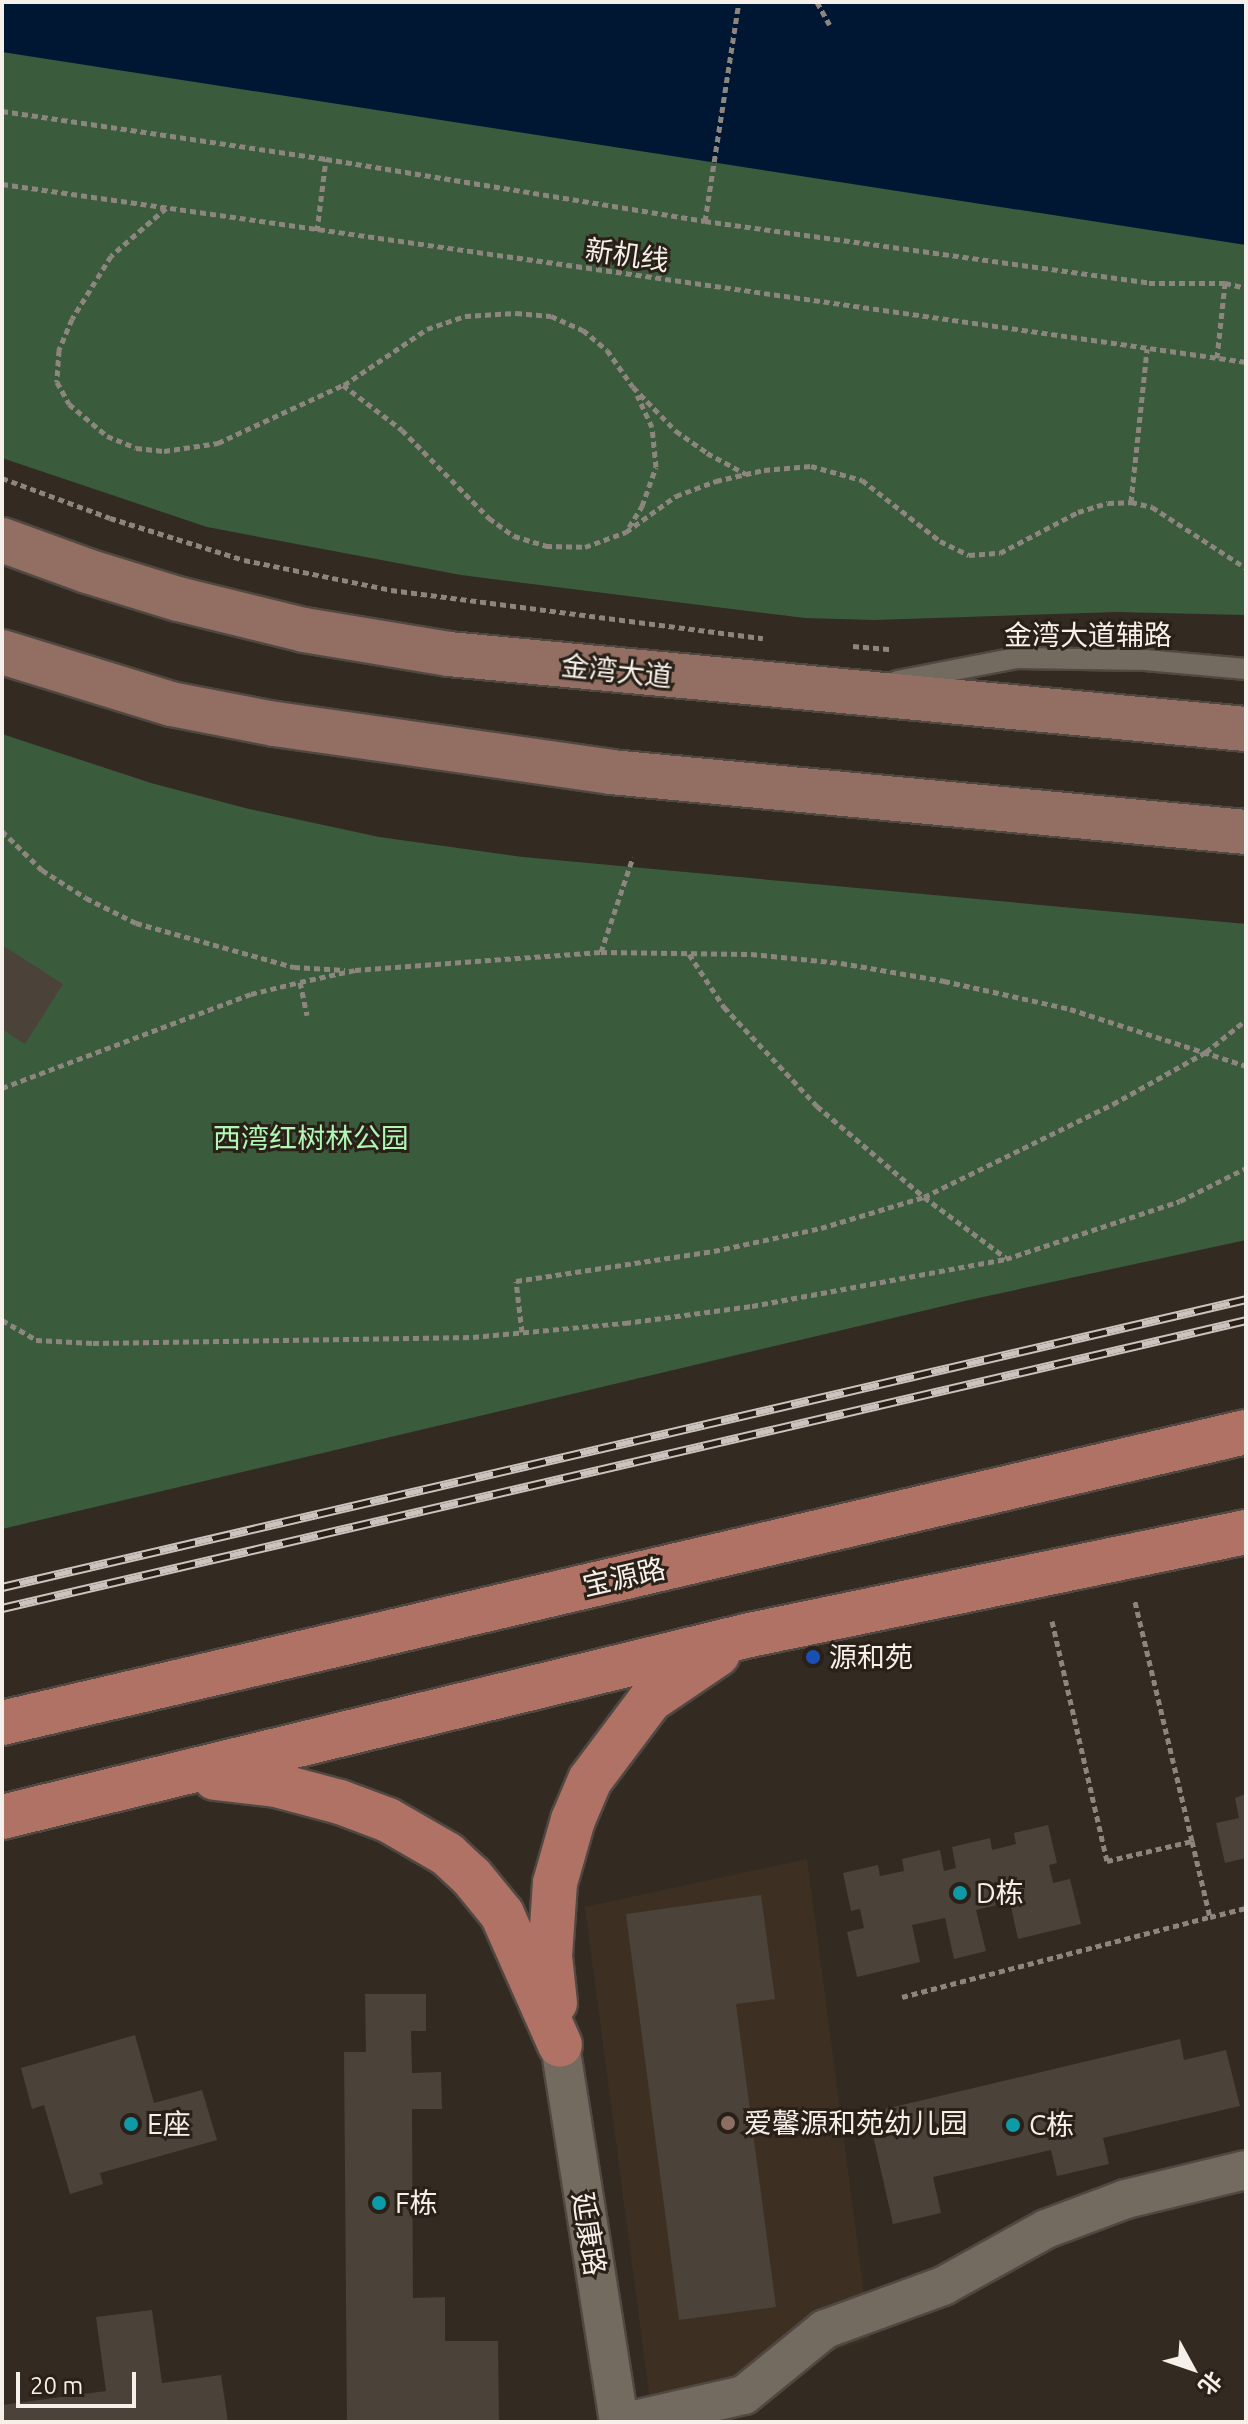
<!DOCTYPE html>
<meta charset="utf-8">
<style>
body{margin:0}
#map{position:relative;width:1248px;height:2424px;overflow:hidden;background:#332b22;font-family:Ubuntu,"Noto Sans SC",sans-serif}
div>[style]{position:absolute}
.built>*{inset:0;background:#3d3022}
.green>*{inset:0;background:#3b5b3d}
.water>*{inset:0;background:#001734}
.building>*{inset:0;background:#4b4239}
.path>*{height:5px;margin-top:-2.5px;transform-origin:0;background:repeating-linear-gradient(90deg,#8d867f 0 6px,transparent 0 10px)}
.roads{filter:drop-shadow(2px 0 #504841) drop-shadow(-2px 0 #504841) drop-shadow(0 2px #504841) drop-shadow(0 -2px #504841)}
.service>*{height:20px;margin:-10px;padding:0 10px;transform-origin:10px;border-radius:10px;background:#736a60}
.minor>*{height:38px;margin:-19px;padding:0 19px;transform-origin:19px;border-radius:19px;background:#736a60}
.secondary>*{height:44px;margin:-22px;padding:0 22px;transform-origin:22px;border-radius:22px;background:#926e63}
.primary>*{height:44px;margin:-22px;padding:0 22px;transform-origin:22px;border-radius:22px;background:#b17266}
.rail>*{height:9px;margin-top:-4.5px;transform-origin:0;background:repeating-linear-gradient(90deg,#292118 0 18px,#cbc4be 0 36px);box-sizing:border-box;border-block:2px solid #cbc4be}
.dots>*{width:22px;height:22px;translate:-50% -50%;box-sizing:border-box;border:4px solid #292118;border-radius:50%}
span{translate:-50% -50%;white-space:nowrap;text-align:center;line-height:1.15;-webkit-text-stroke:6px #292118;paint-order:stroke}
.street-label{font-size:28px;color:#f6f0ea}
.park-label{font-size:28px;color:#b1f6b5}
.poi-label{font-size:28px;color:#f6f0ea}
.left{translate:0 -50%;text-align:left}
.frame{position:absolute;inset:0;border:4px solid #f6f0ea;pointer-events:none}
.north{position:absolute;left:1152px;top:2328px;width:80px;height:80px;-webkit-text-stroke:6px #292118;paint-order:stroke;rotate:130deg;font-size:22px;font-weight:700;line-height:32px;text-align:center;color:#f6f0ea}
.north::after{content:'';display:block;margin:auto;width:28px;height:36px;background:#f6f0ea;clip-path:polygon(50% 0,100% 100%,50% 72%,0 100%)}
.scale{position:absolute;left:16px;top:2372px;width:120px;height:36px;box-sizing:border-box;border:4px solid #f6f0ea;border-top:0;padding-left:10px;font-size:24px;line-height:28px;white-space:nowrap;color:#f6f0ea;-webkit-text-stroke:6px #292118;paint-order:stroke}
</style>
<div id="map">
<div class="built">
<i style="clip-path:polygon(807px 1859px,870px 2339px,651px 2408px,585px 1907px)"></i>
</div>
<div class="green">
<i style="clip-path:polygon(2px 2px,1246px 91px,1246px 615px,1117px 612px,874px 620px,805px 618px,461px 575px,207px 527px,2px 458px)"></i>
<i style="clip-path:polygon(2px 734px,151px 783px,249px 809px,379px 837px,523px 857px,1246px 924px,1246px 1240px,969px 1300px,2px 1529px)"></i>
</div>
<div class="water">
<i style="clip-path:polygon(2px 2px,1246px 2px,1246px 245px,2px 52px)"></i>
</div>
<div class="building">
<i style="clip-path:polygon(2px 945px,63px 984px,25px 1044px,2px 1029px)"></i>
<i style="clip-path:polygon(1246px 1794px,1246px 1858px,1225px 1863px,1216px 1823px,1239px 1818px,1235px 1798px)"></i>
<i style="clip-path:polygon(1048px 1825px,1057px 1863px,1049px 1865px,1053px 1883px,1070px 1879px,1081px 1924px,1018px 1939px,1010px 1902px,976px 1910px,986px 1951px,954px 1959px,945px 1918px,912px 1925px,920px 1962px,857px 1977px,847px 1932px,864px 1928px,860px 1909px,851px 1911px,843px 1873px,878px 1865px,880px 1876px,904px 1871px,902px 1859px,940px 1850px,944px 1871px,956px 1868px,952px 1847px,990px 1838px,992px 1850px,1016px 1844px,1014px 1833px)"></i>
<i style="clip-path:polygon(761px 1895px,775px 1999px,736px 2004px,776px 2307px,679px 2320px,626px 1914px)"></i>
<i style="clip-path:polygon(365px 1994px,426px 1994px,426px 2031px,411px 2031px,412px 2073px,441px 2072px,442px 2109px,412px 2109px,413px 2298px,445px 2297px,445px 2341px,498px 2341px,499px 2422px,347px 2422px,344px 2052px,366px 2052px)"></i>
<i style="clip-path:polygon(135px 2035px,154px 2103px,202px 2090px,217px 2140px,100px 2173px,103px 2184px,70px 2194px,44px 2105px,32px 2109px,21px 2068px)"></i>
<i style="clip-path:polygon(1180px 2039px,1184px 2060px,1226px 2050px,1240px 2106px,1103px 2138px,1109px 2164px,1057px 2176px,1051px 2150px,933px 2177px,941px 2213px,893px 2224px,868px 2113px)"></i>
<i style="clip-path:polygon(152px 2310px,162px 2383px,221px 2375px,228px 2422px,2px 2422px,2px 2405px,106px 2391px,96px 2317px)"></i>
</div>
<div class="path">
<i style="left:817px;top:2px;width:26px;rotate:61deg"></i>
<i style="left:2px;top:111px;width:328px;rotate:8.4deg"></i>
<i style="left:326px;top:159px;width:384px;rotate:9.3deg"></i>
<i style="left:705px;top:221px;width:448px;rotate:7.9deg"></i>
<i style="left:1149px;top:283px;width:76px"></i>
<i style="left:1225px;top:283px;width:22px;rotate:13deg"></i>
<i style="left:2px;top:184px;width:1257px;rotate:8.14deg"></i>
<i style="left:166px;top:208px;width:73px;rotate:138.9deg"></i>
<i style="left:111px;top:256px;width:74px;rotate:121.8deg"></i>
<i style="left:72px;top:319px;width:34px;rotate:113deg"></i>
<i style="left:59px;top:350px;width:32px;rotate:94deg"></i>
<i style="left:57px;top:382px;width:25px;rotate:61deg"></i>
<i style="left:69px;top:404px;width:50px;rotate:40.1deg"></i>
<i style="left:107px;top:436px;width:31px;rotate:22deg"></i>
<i style="left:136px;top:448px;width:28px;rotate:6deg"></i>
<i style="left:164px;top:451px;width:55px;rotate:-8.4deg"></i>
<i style="left:218px;top:443px;width:138px;rotate:-24.9deg"></i>
<i style="left:343px;top:385px;width:74px;rotate:37.3deg"></i>
<i style="left:402px;top:430px;width:124px;rotate:45.3deg"></i>
<i style="left:489px;top:518px;width:31px;rotate:36deg"></i>
<i style="left:514px;top:536px;width:34px;rotate:17deg"></i>
<i style="left:546px;top:546px;width:39px;rotate:1deg"></i>
<i style="left:585px;top:547px;width:44px;rotate:-20.1deg"></i>
<i style="left:626px;top:532px;width:62px;rotate:-35.8deg"></i>
<i style="left:676px;top:496px;width:43px;rotate:-20.6deg"></i>
<i style="left:716px;top:481px;width:49px;rotate:-12.9deg"></i>
<i style="left:764px;top:470px;width:47px;rotate:-4.9deg"></i>
<i style="left:811px;top:466px;width:53px;rotate:15.4deg"></i>
<i style="left:862px;top:480px;width:99px;rotate:38deg"></i>
<i style="left:940px;top:541px;width:32px;rotate:26deg"></i>
<i style="left:969px;top:555px;width:31px;rotate:-4deg"></i>
<i style="left:1000px;top:553px;width:88px;rotate:-27.7deg"></i>
<i style="left:1078px;top:512px;width:31px;rotate:-17deg"></i>
<i style="left:1108px;top:503px;width:23px;rotate:-2deg"></i>
<i style="left:1131px;top:502px;width:22px;rotate:13deg"></i>
<i style="left:1152px;top:507px;width:112px;rotate:33deg"></i>
<i style="left:705px;top:221px;width:222px;rotate:-81.2deg"></i>
<i style="left:317px;top:231px;width:73px;rotate:-82.9deg"></i>
<i style="left:1217px;top:358px;width:75px;rotate:-83.9deg"></i>
<i style="left:344px;top:385px;width:100px;rotate:-34deg"></i>
<i style="left:427px;top:329px;width:40px;rotate:-18.9deg"></i>
<i style="left:465px;top:316px;width:51px;rotate:-3.4deg"></i>
<i style="left:516px;top:313px;width:35px;rotate:5deg"></i>
<i style="left:551px;top:316px;width:35px;rotate:24deg"></i>
<i style="left:583px;top:330px;width:31px;rotate:40deg"></i>
<i style="left:607px;top:350px;width:45px;rotate:54.9deg"></i>
<i style="left:633px;top:387px;width:62px;rotate:45.7deg"></i>
<i style="left:676px;top:431px;width:38px;rotate:35deg"></i>
<i style="left:707px;top:453px;width:44px;rotate:28.3deg"></i>
<i style="left:2px;top:478px;width:115px;rotate:20.3deg"></i>
<i style="left:110px;top:518px;width:140px;rotate:17.4deg"></i>
<i style="left:244px;top:560px;width:150px;rotate:11.5deg"></i>
<i style="left:391px;top:590px;width:375px;rotate:7.4deg"></i>
<i style="left:1131px;top:502px;width:154px;rotate:-84deg"></i>
<i style="left:629px;top:527px;width:25px;rotate:-58deg"></i>
<i style="left:642px;top:506px;width:41px;rotate:-70.3deg"></i>
<i style="left:656px;top:467px;width:40px;rotate:-95.7deg"></i>
<i style="left:652px;top:427px;width:35px;rotate:-115deg"></i>
<i style="left:853px;top:646px;width:38px;rotate:5deg"></i>
<i style="left:2px;top:831px;width:56px;rotate:44.3deg"></i>
<i style="left:42px;top:870px;width:52px;rotate:32.5deg"></i>
<i style="left:86px;top:898px;width:56px;rotate:26.6deg"></i>
<i style="left:136px;top:923px;width:164px;rotate:15.6deg"></i>
<i style="left:294px;top:967px;width:51px;rotate:3.4deg"></i>
<i style="left:601px;top:952px;width:100px;rotate:-71.4deg"></i>
<i style="left:689px;top:954px;width:64px;rotate:56.6deg"></i>
<i style="left:724px;top:1007px;width:136px;rotate:46.8deg"></i>
<i style="left:817px;top:1106px;width:140px;rotate:40.4deg"></i>
<i style="left:924px;top:1197px;width:102px;rotate:36.6deg"></i>
<i style="left:300px;top:982px;width:34px;rotate:78deg"></i>
<i style="left:2px;top:1088px;width:266px;rotate:-20.7deg"></i>
<i style="left:251px;top:994px;width:50px;rotate:-13.8deg"></i>
<i style="left:300px;top:982px;width:56px;rotate:-12.3deg"></i>
<i style="left:355px;top:970px;width:247px;rotate:-4.2deg"></i>
<i style="left:601px;top:952px;width:150px;rotate:0.8deg"></i>
<i style="left:751px;top:954px;width:90px;rotate:5.7deg"></i>
<i style="left:841px;top:963px;width:105px;rotate:9.9deg"></i>
<i style="left:944px;top:981px;width:129px;rotate:12.5deg"></i>
<i style="left:1070px;top:1009px;width:185px;rotate:17.9deg"></i>
<i style="left:2px;top:1320px;width:39px;rotate:30deg"></i>
<i style="left:36px;top:1340px;width:57px;rotate:3deg"></i>
<i style="left:93px;top:1343px;width:380px;rotate:-0.9deg"></i>
<i style="left:473px;top:1337px;width:153px;rotate:-5.3deg"></i>
<i style="left:625px;top:1323px;width:128px;rotate:-7.6deg"></i>
<i style="left:752px;top:1306px;width:258px;rotate:-10.5deg"></i>
<i style="left:1006px;top:1259px;width:183px;rotate:-18.4deg"></i>
<i style="left:1180px;top:1201px;width:74px;rotate:-26.6deg"></i>
<i style="left:522px;top:1332px;width:51px;rotate:-96.7deg"></i>
<i style="left:516px;top:1281px;width:200px;rotate:-8.6deg"></i>
<i style="left:714px;top:1251px;width:109px;rotate:-12.1deg"></i>
<i style="left:821px;top:1228px;width:108px;rotate:-16.8deg"></i>
<i style="left:924px;top:1197px;width:211px;rotate:-26.2deg"></i>
<i style="left:1113px;top:1104px;width:107px;rotate:-29.2deg"></i>
<i style="left:1206px;top:1052px;width:51px;rotate:-38.7deg"></i>
<i style="left:1052px;top:1621px;width:246px;rotate:77.1deg"></i>
<i style="left:1107px;top:1861px;width:87px;rotate:-13.2deg"></i>
<i style="left:1192px;top:1841px;width:247px;rotate:-103.4deg"></i>
<i style="left:1192px;top:1841px;width:78px;rotate:76.7deg"></i>
<i style="left:1210px;top:1917px;width:37px;rotate:-14deg"></i>
<i style="left:902px;top:1997px;width:318px;rotate:-14.6deg"></i>
</div>
<div class="roads">
<div class="service">
<i style="left:897px;top:681px;width:121px;rotate:-10.9deg"></i>
<i style="left:1016px;top:658px;width:129px;rotate:0.9deg"></i>
<i style="left:1145px;top:660px;width:101px;rotate:5.1deg"></i>
</div>
<div class="minor">
<i style="left:560px;top:2045px;width:382px;rotate:81.1deg"></i>
<i style="left:625px;top:2422px;width:122px;rotate:-12.8deg"></i>
<i style="left:744px;top:2395px;width:104px;rotate:-39.2deg"></i>
<i style="left:825px;top:2329px;width:126px;rotate:-20deg"></i>
<i style="left:943px;top:2286px;width:118px;rotate:-29deg"></i>
<i style="left:1046px;top:2229px;width:85px;rotate:-20.6deg"></i>
<i style="left:1126px;top:2199px;width:123px;rotate:-13.6deg"></i>
</div>
<div class="secondary">
<i style="left:2px;top:540px;width:90px;rotate:20deg"></i>
<i style="left:87px;top:571px;width:95px;rotate:17.1deg"></i>
<i style="left:178px;top:599px;width:130px;rotate:13.8deg"></i>
<i style="left:304px;top:630px;width:147px;rotate:9.4deg"></i>
<i style="left:449px;top:654px;width:801px;rotate:5.38deg"></i>
<i style="left:2px;top:652px;width:177px;rotate:17.1deg"></i>
<i style="left:171px;top:704px;width:106px;rotate:10.9deg"></i>
<i style="left:275px;top:724px;width:339px;rotate:8.1deg"></i>
<i style="left:611px;top:772px;width:638px;rotate:5.4deg"></i>
</div>
<div class="primary">
<i style="left:2px;top:1723px;width:1278px;rotate:-13.17deg"></i>
<i style="left:215px;top:1778px;width:61px;rotate:6.5deg"></i>
<i style="left:276px;top:1785px;width:66px;rotate:14.9deg"></i>
<i style="left:340px;top:1802px;width:51px;rotate:20.6deg"></i>
<i style="left:388px;top:1820px;width:68px;rotate:30deg"></i>
<i style="left:447px;top:1854px;width:33px;rotate:43deg"></i>
<i style="left:471px;top:1876px;width:49px;rotate:50.8deg"></i>
<i style="left:502px;top:1914px;width:143px;rotate:66.1deg"></i>
<i style="left:2px;top:1817px;width:770px;rotate:-13.68deg"></i>
<i style="left:750px;top:1635px;width:507px;rotate:-11.73deg"></i>
<i style="left:555px;top:2003px;width:47px;rotate:-96.1deg"></i>
<i style="left:550px;top:1956px;width:73px;rotate:-86.1deg"></i>
<i style="left:555px;top:1883px;width:66px;rotate:-74.1deg"></i>
<i style="left:573px;top:1820px;width:43px;rotate:-67deg"></i>
<i style="left:590px;top:1780px;width:100px;rotate:-53.1deg"></i>
<i style="left:650px;top:1700px;width:82px;rotate:-34.1deg"></i>
</div>
</div>
<div class="rail">
<i style="left:2px;top:1587px;width:1277px;rotate:-13.03deg"></i>
<i style="left:2px;top:1608px;width:1277px;rotate:-13.03deg"></i>
</div>
<div class="dots">
<i style="left:813px;top:1657px;background:#1a4fb4"></i>
<i style="left:960px;top:1893px;background:#0f9aa8"></i>
<i style="left:728px;top:2123px;background:#8d6e63"></i>
<i style="left:131px;top:2124px;background:#0f9aa8"></i>
<i style="left:1013px;top:2125px;background:#0f9aa8"></i>
<i style="left:379px;top:2203px;background:#0f9aa8"></i>
</div>
<div class="street-label">
<span style="left:627px;top:255px;rotate:8deg">新机线</span>
<span style="left:1088px;top:635px">金湾大道辅路</span>
<span style="left:617px;top:671px;rotate:6deg">金湾大道</span>
<span style="left:624px;top:1577px;rotate:-13deg">宝源路</span>
<span style="left:589px;top:2234px;rotate:81deg">延康路</span>
</div>
<div class="park-label">
<span style="left:311px;top:1138px">西湾红树林公园</span>
</div>
<div class="poi-label">
<span class="left" style="left:829px;top:1657px">源和苑</span>
<span class="left" style="left:976px;top:1893px">D栋</span>
<span class="left" style="left:744px;top:2123px">爱馨源和苑幼儿园</span>
<span class="left" style="left:147px;top:2124px">E座</span>
<span class="left" style="left:1029px;top:2125px">C栋</span>
<span class="left" style="left:395px;top:2203px">F栋</span>
</div>
<div class="frame"></div>
<div class="north">北</div>
<div class="scale">20 m</div>
</div>
